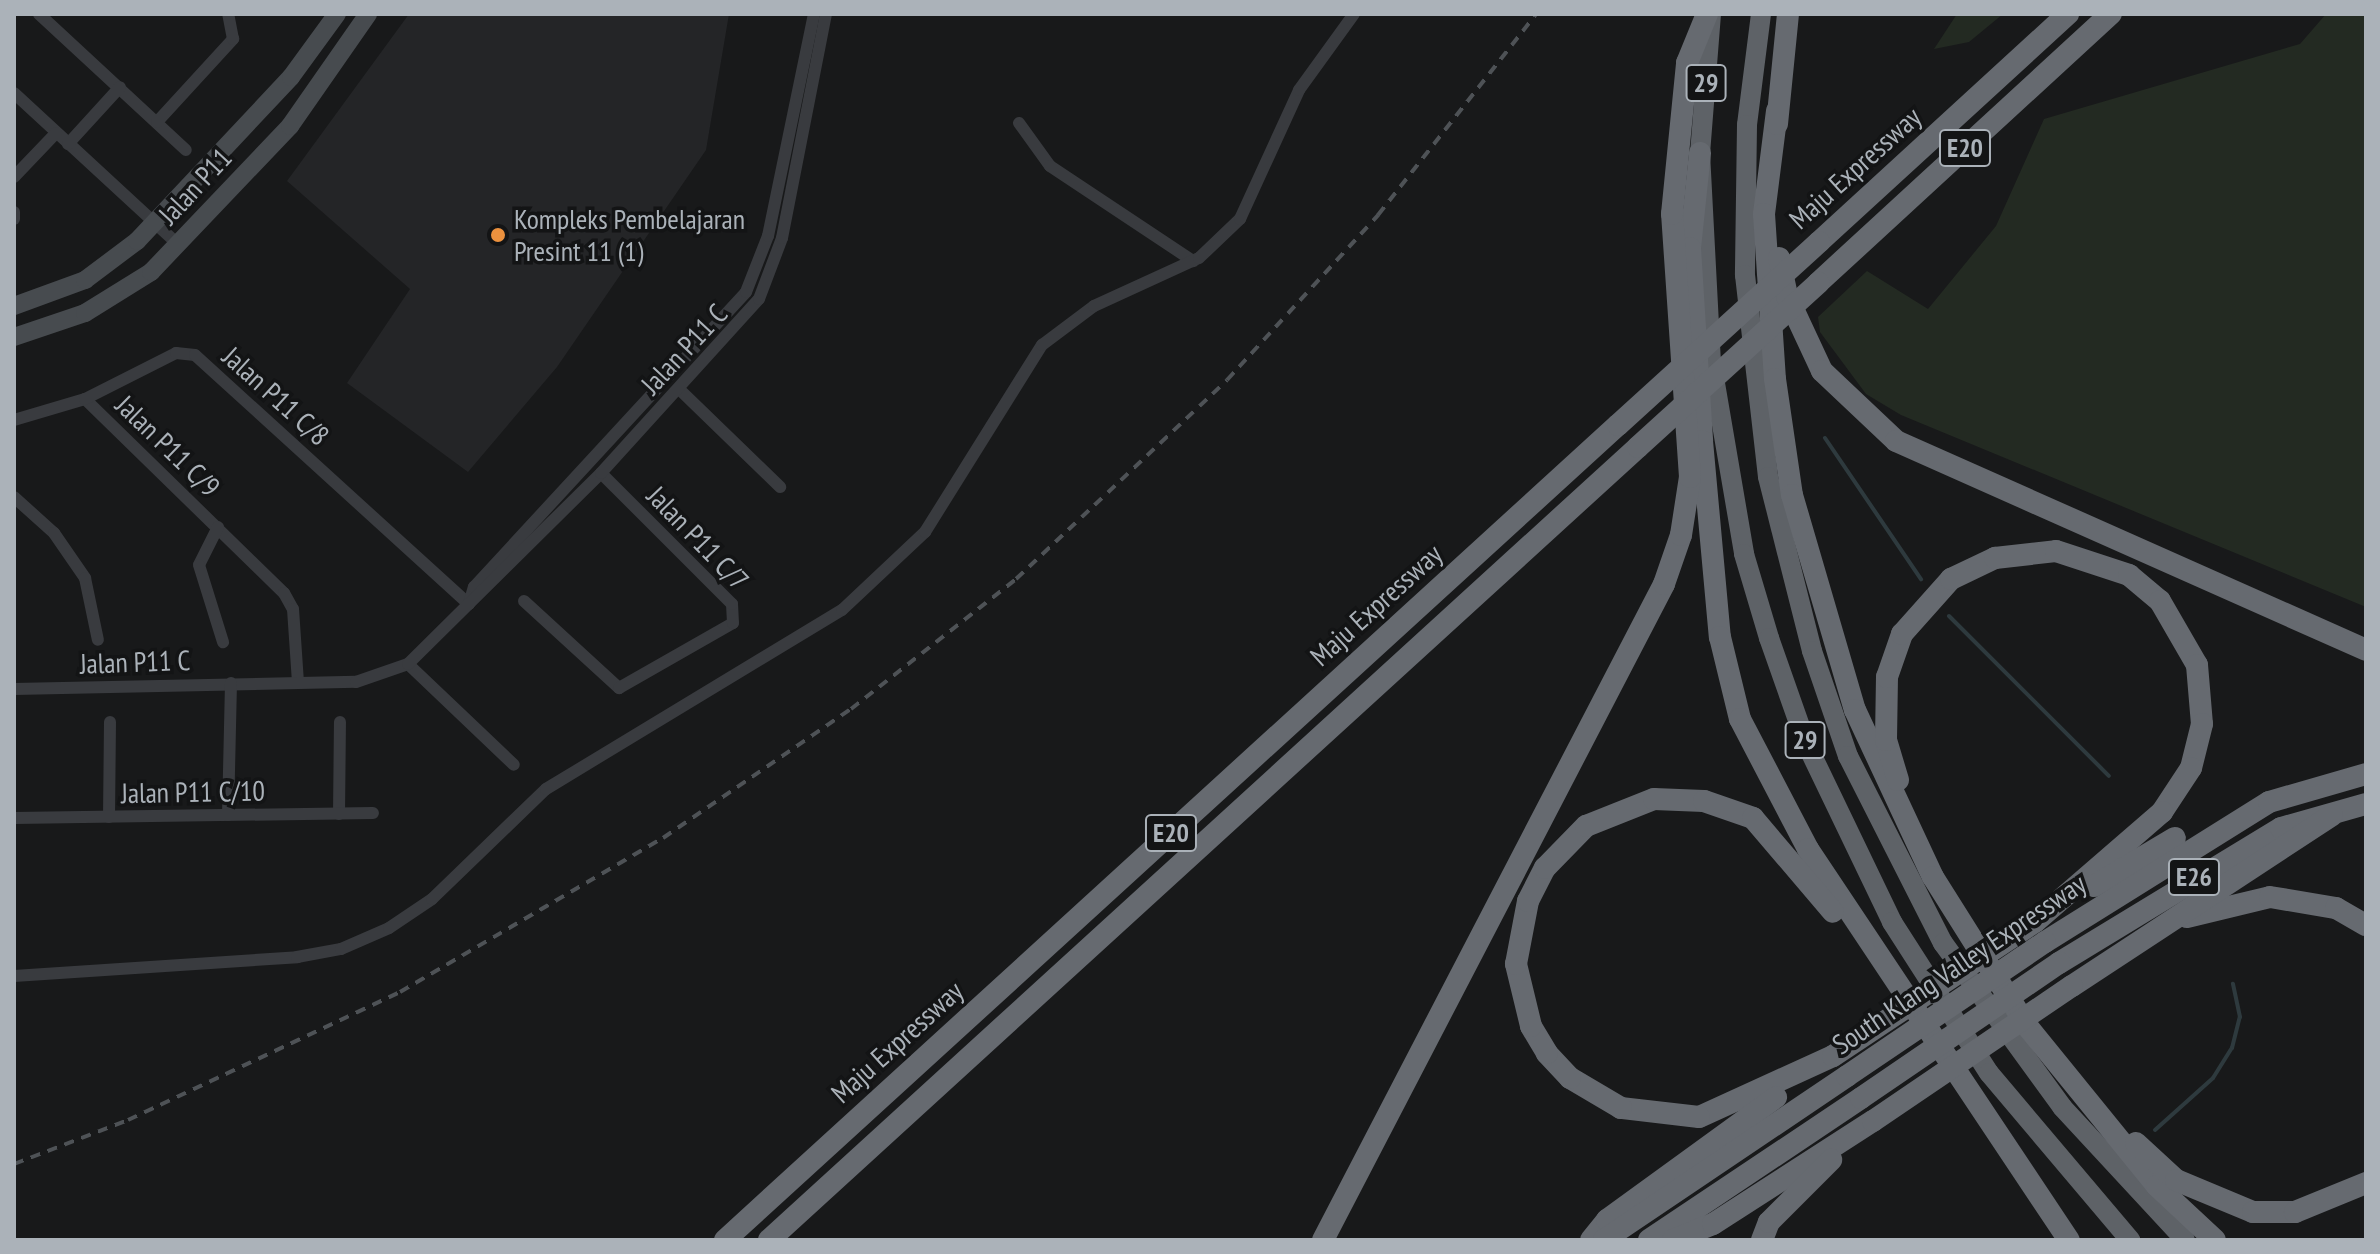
<!DOCTYPE html>
<style>
body{margin:0}
#map{position:relative;width:2380px;height:1254px;overflow:hidden;background:#18191a;font-family:"PT Sans Narrow",sans-serif}
div>[style]{position:absolute}
.built>*{inset:0;background:#242527}
.green>*{inset:0;background:#232a22}
.stream>*{height:4px;margin:-2px;padding:0 2px;transform-origin:2px;border-radius:2px;background:#2e3a3e}
.minor>*{height:12px;margin:-6px;padding:0 6px;transform-origin:6px;border-radius:6px;background:#393b3f}
.secondary>*{height:18px;margin:-9px;padding:0 9px;transform-origin:9px;border-radius:9px;background:#474b4f}
.trunk>*{height:20px;margin:-10px;padding:0 10px;transform-origin:10px;border-radius:10px;background:#5e6267}
.motorway>*{height:22px;margin:-11px;padding:0 11px;transform-origin:11px;border-radius:11px;background:#666a70}
.rail>*{height:4px;margin-top:-2px;transform-origin:0;background:repeating-linear-gradient(90deg,#4e5256 0 10px,transparent 0 18px)}
.motorway-bridge>*{height:22px;margin:-11px;padding:0 11px;transform-origin:11px;border-radius:11px;background:#666a70}
.dots>*{width:22px;height:22px;translate:-50% -50%;box-sizing:border-box;border:4px solid #131415;border-radius:50%}
span{translate:-50% -50%;white-space:nowrap;text-align:center;line-height:1.15;-webkit-text-stroke:7px #131415;paint-order:stroke}
.shield-label span{padding:2px 6px;background:#131415;border:2px solid;border-radius:6px;-webkit-text-stroke-width:0}
.shield-label{font-size:26px;color:#abb2b9;font-weight:700}
.street-label{font-size:28px;color:#abb2b9}
.poi-label{font-size:28px;color:#abb2b9}
.left{translate:0 -50%;text-align:left}
.frame{position:absolute;inset:0;border:16px solid #abb2b9;pointer-events:none}
</style>
<div id="map">
<div class="built">
<i style="clip-path:polygon(409px 14px,729px 14px,706px 150px,557px 367px,468px 472px,347px 383px,410px 289px,287px 181px)"></i>
</div>
<div class="green">
<i style="clip-path:polygon(1957px 14px,2003px 14px,1969px 42px,1934px 49px)"></i>
<i style="clip-path:polygon(2326px 14px,2366px 14px,2366px 607px,1901px 415px,1866px 394px,1820px 332px,1818px 317px,1867px 271px,1928px 309px,1996px 226px,2044px 119px,2300px 44px)"></i>
</div>
<div class="stream">
<i style="left:1825px;top:438px;width:171px;rotate:55.8deg"></i>
<i style="left:1949px;top:616px;width:226px;rotate:45deg"></i>
<i style="left:2155px;top:1130px;width:78px;rotate:-41.9deg"></i>
<i style="left:2213px;top:1078px;width:36px;rotate:-58deg"></i>
<i style="left:2232px;top:1048px;width:32px;rotate:-76deg"></i>
<i style="left:2240px;top:1017px;width:34px;rotate:-102deg"></i>
</div>
<div class="minor">
<i style="left:39px;top:14px;width:200px;rotate:42.8deg"></i>
<i style="left:14px;top:93px;width:224px;rotate:42.7deg"></i>
<i style="left:157px;top:122px;width:113px;rotate:-47.5deg"></i>
<i style="left:233px;top:39px;width:25px;rotate:-101deg"></i>
<i style="left:1019px;top:123px;width:53px;rotate:54.2deg"></i>
<i style="left:1050px;top:166px;width:172px;rotate:33.6deg"></i>
<i style="left:68px;top:144px;width:77px;rotate:-47.6deg"></i>
<i style="left:14px;top:177px;width:61px;rotate:-46.3deg"></i>
<i style="left:14px;top:212px;width:7px;rotate:90deg"></i>
<i style="left:679px;top:389px;width:141px;rotate:44.1deg"></i>
<i style="left:85px;top:399px;width:278px;rotate:44.3deg"></i>
<i style="left:284px;top:593px;width:18px;rotate:61deg"></i>
<i style="left:293px;top:609px;width:73px;rotate:86.1deg"></i>
<i style="left:14px;top:420px;width:74px;rotate:-16.5deg"></i>
<i style="left:85px;top:399px;width:102px;rotate:-26.8deg"></i>
<i style="left:176px;top:353px;width:19px;rotate:6deg"></i>
<i style="left:195px;top:355px;width:370px;rotate:42.3deg"></i>
<i style="left:14px;top:497px;width:54px;rotate:42deg"></i>
<i style="left:54px;top:533px;width:55px;rotate:55.4deg"></i>
<i style="left:85px;top:578px;width:63px;rotate:78.2deg"></i>
<i style="left:218px;top:527px;width:42px;rotate:116.6deg"></i>
<i style="left:199px;top:565px;width:81px;rotate:72.7deg"></i>
<i style="left:524px;top:601px;width:129px;rotate:42.5deg"></i>
<i style="left:619px;top:688px;width:131px;rotate:-29.7deg"></i>
<i style="left:733px;top:623px;width:19px;rotate:-93deg"></i>
<i style="left:732px;top:604px;width:185px;rotate:-135deg"></i>
<i style="left:469px;top:604px;width:18px;rotate:-74deg"></i>
<i style="left:474px;top:587px;width:401px;rotate:-47.3deg"></i>
<i style="left:746px;top:292px;width:60px;rotate:-68.6deg"></i>
<i style="left:768px;top:236px;width:227px;rotate:-78.3deg"></i>
<i style="left:408px;top:664px;width:146px;rotate:43.6deg"></i>
<i style="left:14px;top:689px;width:342px;rotate:-1.2deg"></i>
<i style="left:356px;top:682px;width:55px;rotate:-19.1deg"></i>
<i style="left:408px;top:664px;width:272px;rotate:-44.7deg"></i>
<i style="left:601px;top:473px;width:235px;rotate:-47.8deg"></i>
<i style="left:759px;top:299px;width:65px;rotate:-69.3deg"></i>
<i style="left:782px;top:238px;width:228px;rotate:-78.9deg"></i>
<i style="left:339px;top:814px;width:92px;rotate:-89.4deg"></i>
<i style="left:228px;top:815px;width:132px;rotate:-88.7deg"></i>
<i style="left:109px;top:817px;width:95px;rotate:-89.4deg"></i>
<i style="left:14px;top:818px;width:359px;rotate:-0.8deg"></i>
<i style="left:14px;top:976px;width:284px;rotate:-3.8deg"></i>
<i style="left:297px;top:957px;width:45px;rotate:-10.3deg"></i>
<i style="left:341px;top:949px;width:52px;rotate:-23.6deg"></i>
<i style="left:389px;top:928px;width:52px;rotate:-34deg"></i>
<i style="left:432px;top:899px;width:158px;rotate:-44deg"></i>
<i style="left:546px;top:789px;width:346px;rotate:-31.2deg"></i>
<i style="left:842px;top:610px;width:114px;rotate:-43.2deg"></i>
<i style="left:925px;top:532px;width:221px;rotate:-58deg"></i>
<i style="left:1042px;top:345px;width:65px;rotate:-36.9deg"></i>
<i style="left:1094px;top:306px;width:115px;rotate:-24.6deg"></i>
<i style="left:1199px;top:258px;width:57px;rotate:-43.6deg"></i>
<i style="left:1240px;top:219px;width:142px;rotate:-65.4deg"></i>
<i style="left:1299px;top:90px;width:94px;rotate:-54.1deg"></i>
</div>
<div class="secondary">
<i style="left:14px;top:306px;width:76px;rotate:-20.1deg"></i>
<i style="left:85px;top:280px;width:65px;rotate:-36.9deg"></i>
<i style="left:137px;top:241px;width:225px;rotate:-46.8deg"></i>
<i style="left:291px;top:77px;width:78px;rotate:-53.9deg"></i>
<i style="left:14px;top:337px;width:75px;rotate:-18.7deg"></i>
<i style="left:85px;top:313px;width:78px;rotate:-31.8deg"></i>
<i style="left:151px;top:272px;width:202px;rotate:-46.4deg"></i>
<i style="left:290px;top:126px;width:136px;rotate:-55.1deg"></i>
</div>
<div class="trunk">
<i style="left:1711px;top:14px;width:139px;rotate:94.5deg"></i>
<i style="left:1700px;top:153px;width:207px;rotate:87deg"></i>
<i style="left:1711px;top:360px;width:197px;rotate:80.3deg"></i>
<i style="left:1744px;top:554px;width:88px;rotate:73.4deg"></i>
<i style="left:1769px;top:638px;width:111px;rotate:70.6deg"></i>
<i style="left:1806px;top:743px;width:199px;rotate:64.3deg"></i>
<i style="left:1892px;top:922px;width:179px;rotate:57.3deg"></i>
<i style="left:1989px;top:1073px;width:219px;rotate:49.8deg"></i>
<i style="left:1761px;top:14px;width:112px;rotate:97.2deg"></i>
<i style="left:1747px;top:125px;width:150px;rotate:90.8deg"></i>
<i style="left:1745px;top:275px;width:203px;rotate:83.5deg"></i>
<i style="left:1768px;top:477px;width:179px;rotate:75.8deg"></i>
<i style="left:1812px;top:651px;width:111px;rotate:71.1deg"></i>
<i style="left:1848px;top:756px;width:210px;rotate:63.1deg"></i>
<i style="left:1943px;top:943px;width:203px;rotate:54deg"></i>
<i style="left:2062px;top:1107px;width:181px;rotate:47.2deg"></i>
</div>
<div class="motorway">
<i style="left:1777px;top:111px;width:104px;rotate:97.2deg"></i>
<i style="left:1764px;top:214px;width:165px;rotate:86.2deg"></i>
<i style="left:1775px;top:379px;width:117px;rotate:81.7deg"></i>
<i style="left:1792px;top:495px;width:224px;rotate:73.7deg"></i>
<i style="left:1855px;top:710px;width:184px;rotate:65deg"></i>
<i style="left:1933px;top:877px;width:176px;rotate:57.8deg"></i>
<i style="left:2027px;top:1026px;width:206px;rotate:50.9deg"></i>
<i style="left:2157px;top:1186px;width:79px;rotate:43deg"></i>
<i style="left:1777px;top:124px;width:111px;rotate:-84.3deg"></i>
<i style="left:1700px;top:153px;width:96px;rotate:96deg"></i>
<i style="left:1690px;top:248px;width:193px;rotate:86.4deg"></i>
<i style="left:1702px;top:441px;width:197px;rotate:84.8deg"></i>
<i style="left:1720px;top:637px;width:84px;rotate:76.3deg"></i>
<i style="left:1740px;top:719px;width:147px;rotate:62.4deg"></i>
<i style="left:1808px;top:849px;width:470px;rotate:56.3deg"></i>
<i style="left:1819px;top:242px;width:338px;rotate:-42.5deg"></i>
<i style="left:1779px;top:258px;width:39px;rotate:78deg"></i>
<i style="left:1787px;top:296px;width:83px;rotate:65deg"></i>
<i style="left:1822px;top:371px;width:102px;rotate:43.4deg"></i>
<i style="left:1896px;top:441px;width:514px;rotate:23.97deg"></i>
<i style="left:1818px;top:283px;width:398px;rotate:-42.6deg"></i>
<i style="left:1898px;top:780px;width:42px;rotate:-106.7deg"></i>
<i style="left:1886px;top:740px;width:63px;rotate:-89.1deg"></i>
<i style="left:1887px;top:677px;width:46px;rotate:-70.8deg"></i>
<i style="left:1902px;top:634px;width:74px;rotate:-48.3deg"></i>
<i style="left:1951px;top:579px;width:49px;rotate:-25.5deg"></i>
<i style="left:1995px;top:558px;width:61px;rotate:-6.5deg"></i>
<i style="left:2056px;top:551px;width:77px;rotate:18.2deg"></i>
<i style="left:2129px;top:575px;width:40px;rotate:40deg"></i>
<i style="left:2160px;top:601px;width:74px;rotate:60deg"></i>
<i style="left:2197px;top:665px;width:59px;rotate:85.2deg"></i>
<i style="left:2202px;top:724px;width:45px;rotate:104deg"></i>
<i style="left:2191px;top:768px;width:53px;rotate:123.4deg"></i>
<i style="left:2162px;top:812px;width:168px;rotate:139.1deg"></i>
<i style="left:2094px;top:886px;width:94px;rotate:-30.7deg"></i>
<i style="left:2187px;top:917px;width:85px;rotate:-13.5deg"></i>
<i style="left:2270px;top:897px;width:67px;rotate:9.5deg"></i>
<i style="left:2336px;top:908px;width:34px;rotate:30deg"></i>
<i style="left:2045px;top:942px;width:264px;rotate:-32deg"></i>
<i style="left:2269px;top:802px;width:101px;rotate:-16.1deg"></i>
<i style="left:2059px;top:963px;width:260px;rotate:-31.3deg"></i>
<i style="left:2281px;top:828px;width:88px;rotate:-15.8deg"></i>
<i style="left:2072px;top:986px;width:311px;rotate:-33.3deg"></i>
<i style="left:1833px;top:1056px;width:147px;rotate:155.5deg"></i>
<i style="left:1699px;top:1117px;width:79px;rotate:-173.4deg"></i>
<i style="left:1621px;top:1108px;width:59px;rotate:-149.5deg"></i>
<i style="left:1570px;top:1078px;width:34px;rotate:-133deg"></i>
<i style="left:1547px;top:1053px;width:31px;rotate:-121deg"></i>
<i style="left:1531px;top:1026px;width:64px;rotate:-103.6deg"></i>
<i style="left:1516px;top:964px;width:64px;rotate:-79.2deg"></i>
<i style="left:1528px;top:901px;width:37px;rotate:-63deg"></i>
<i style="left:1545px;top:868px;width:59px;rotate:-45.7deg"></i>
<i style="left:1586px;top:826px;width:73px;rotate:-21.7deg"></i>
<i style="left:1654px;top:799px;width:50px;rotate:2.3deg"></i>
<i style="left:1704px;top:801px;width:52px;rotate:19.1deg"></i>
<i style="left:1753px;top:818px;width:123px;rotate:49.6deg"></i>
<i style="left:2136px;top:1143px;width:54px;rotate:42.8deg"></i>
<i style="left:2176px;top:1180px;width:83px;rotate:22.6deg"></i>
<i style="left:2253px;top:1212px;width:42px"></i>
<i style="left:2295px;top:1212px;width:77px;rotate:-22.2deg"></i>
<i style="left:725px;top:1240px;width:1209px;rotate:-42.39deg"></i>
<i style="left:769px;top:1240px;width:1176px;rotate:-42.38deg"></i>
<i style="left:1323px;top:1240px;width:739px;rotate:-62.53deg"></i>
<i style="left:1664px;top:584px;width:52px;rotate:-70.9deg"></i>
<i style="left:1681px;top:535px;width:59px;rotate:-81.2deg"></i>
<i style="left:1690px;top:477px;width:264px;rotate:-93.9deg"></i>
<i style="left:1672px;top:214px;width:152px;rotate:-84.3deg"></i>
<i style="left:1687px;top:63px;width:53px;rotate:-67.8deg"></i>
<i style="left:1591px;top:1240px;width:26px;rotate:-51deg"></i>
<i style="left:1607px;top:1220px;width:209px;rotate:-36deg"></i>
<i style="left:1604px;top:1240px;width:293px;rotate:-34deg"></i>
<i style="left:1649px;top:1240px;width:255px;rotate:-33.8deg"></i>
<i style="left:1673px;top:1240px;width:43px;rotate:-21.8deg"></i>
<i style="left:1713px;top:1224px;width:190px;rotate:-32.8deg"></i>
<i style="left:1762px;top:1240px;width:19px;rotate:-69deg"></i>
<i style="left:1769px;top:1222px;width:88px;rotate:-45deg"></i>
</div>
<div class="rail">
<i style="left:14px;top:1164px;width:122px;rotate:-21.1deg"></i>
<i style="left:128px;top:1120px;width:301px;rotate:-25.2deg"></i>
<i style="left:400px;top:992px;width:305px;rotate:-30.4deg"></i>
<i style="left:663px;top:838px;width:228px;rotate:-34.5deg"></i>
<i style="left:851px;top:709px;width:210px;rotate:-38.2deg"></i>
<i style="left:1016px;top:579px;width:290px;rotate:-43.3deg"></i>
<i style="left:1227px;top:380px;width:224px;rotate:-47.5deg"></i>
<i style="left:1378px;top:215px;width:256px;rotate:-51.8deg"></i>
</div>
<div class="motorway-bridge">
<i style="left:1618px;top:425px;width:272px;rotate:-42.3deg"></i>
<i style="left:1638px;top:447px;width:244px;rotate:-42.3deg"></i>
<i style="left:1833px;top:1056px;width:242px;rotate:-33.6deg"></i>
<i style="left:1847px;top:1076px;width:239px;rotate:-34.1deg"></i>
<i style="left:1861px;top:1098px;width:240px;rotate:-34.3deg"></i>
<i style="left:1873px;top:1121px;width:240px;rotate:-34.2deg"></i>
</div>
<div class="dots">
<i style="left:498px;top:235px;background:#ec913e"></i>
</div>
<div class="shield-label">
<span style="left:1706px;top:83px">29</span>
<span style="left:1965px;top:148px">E20</span>
<span style="left:1805px;top:740px">29</span>
<span style="left:1171px;top:833px">E20</span>
<span style="left:2194px;top:877px">E26</span>
</div>
<div class="street-label">
<span style="left:1855px;top:168px;rotate:-42deg">Maju Expressway</span>
<span style="left:195px;top:186px;rotate:-47deg">Jalan P11</span>
<span style="left:684px;top:349px;rotate:-47deg">Jalan P11 C</span>
<span style="left:276px;top:396px;rotate:42deg">Jalan P11 C/8</span>
<span style="left:168px;top:446px;rotate:44deg">Jalan P11 C/9</span>
<span style="left:698px;top:538px;rotate:46deg">Jalan P11 C/7</span>
<span style="left:1376px;top:605px;rotate:-42deg">Maju Expressway</span>
<span style="left:135px;top:662px;rotate:-2deg">Jalan P11 C</span>
<span style="left:193px;top:792px;rotate:-1deg">Jalan P11 C/10</span>
<span style="left:1959px;top:964px;rotate:-34deg">South Klang Valley Expressway</span>
<span style="left:897px;top:1042px;rotate:-42deg">Maju Expressway</span>
</div>
<div class="poi-label">
<span class="left" style="left:514px;top:235px">Kompleks Pembelajaran<br>Presint 11 (1)</span>
</div>
<div class="frame"></div>
</div>
